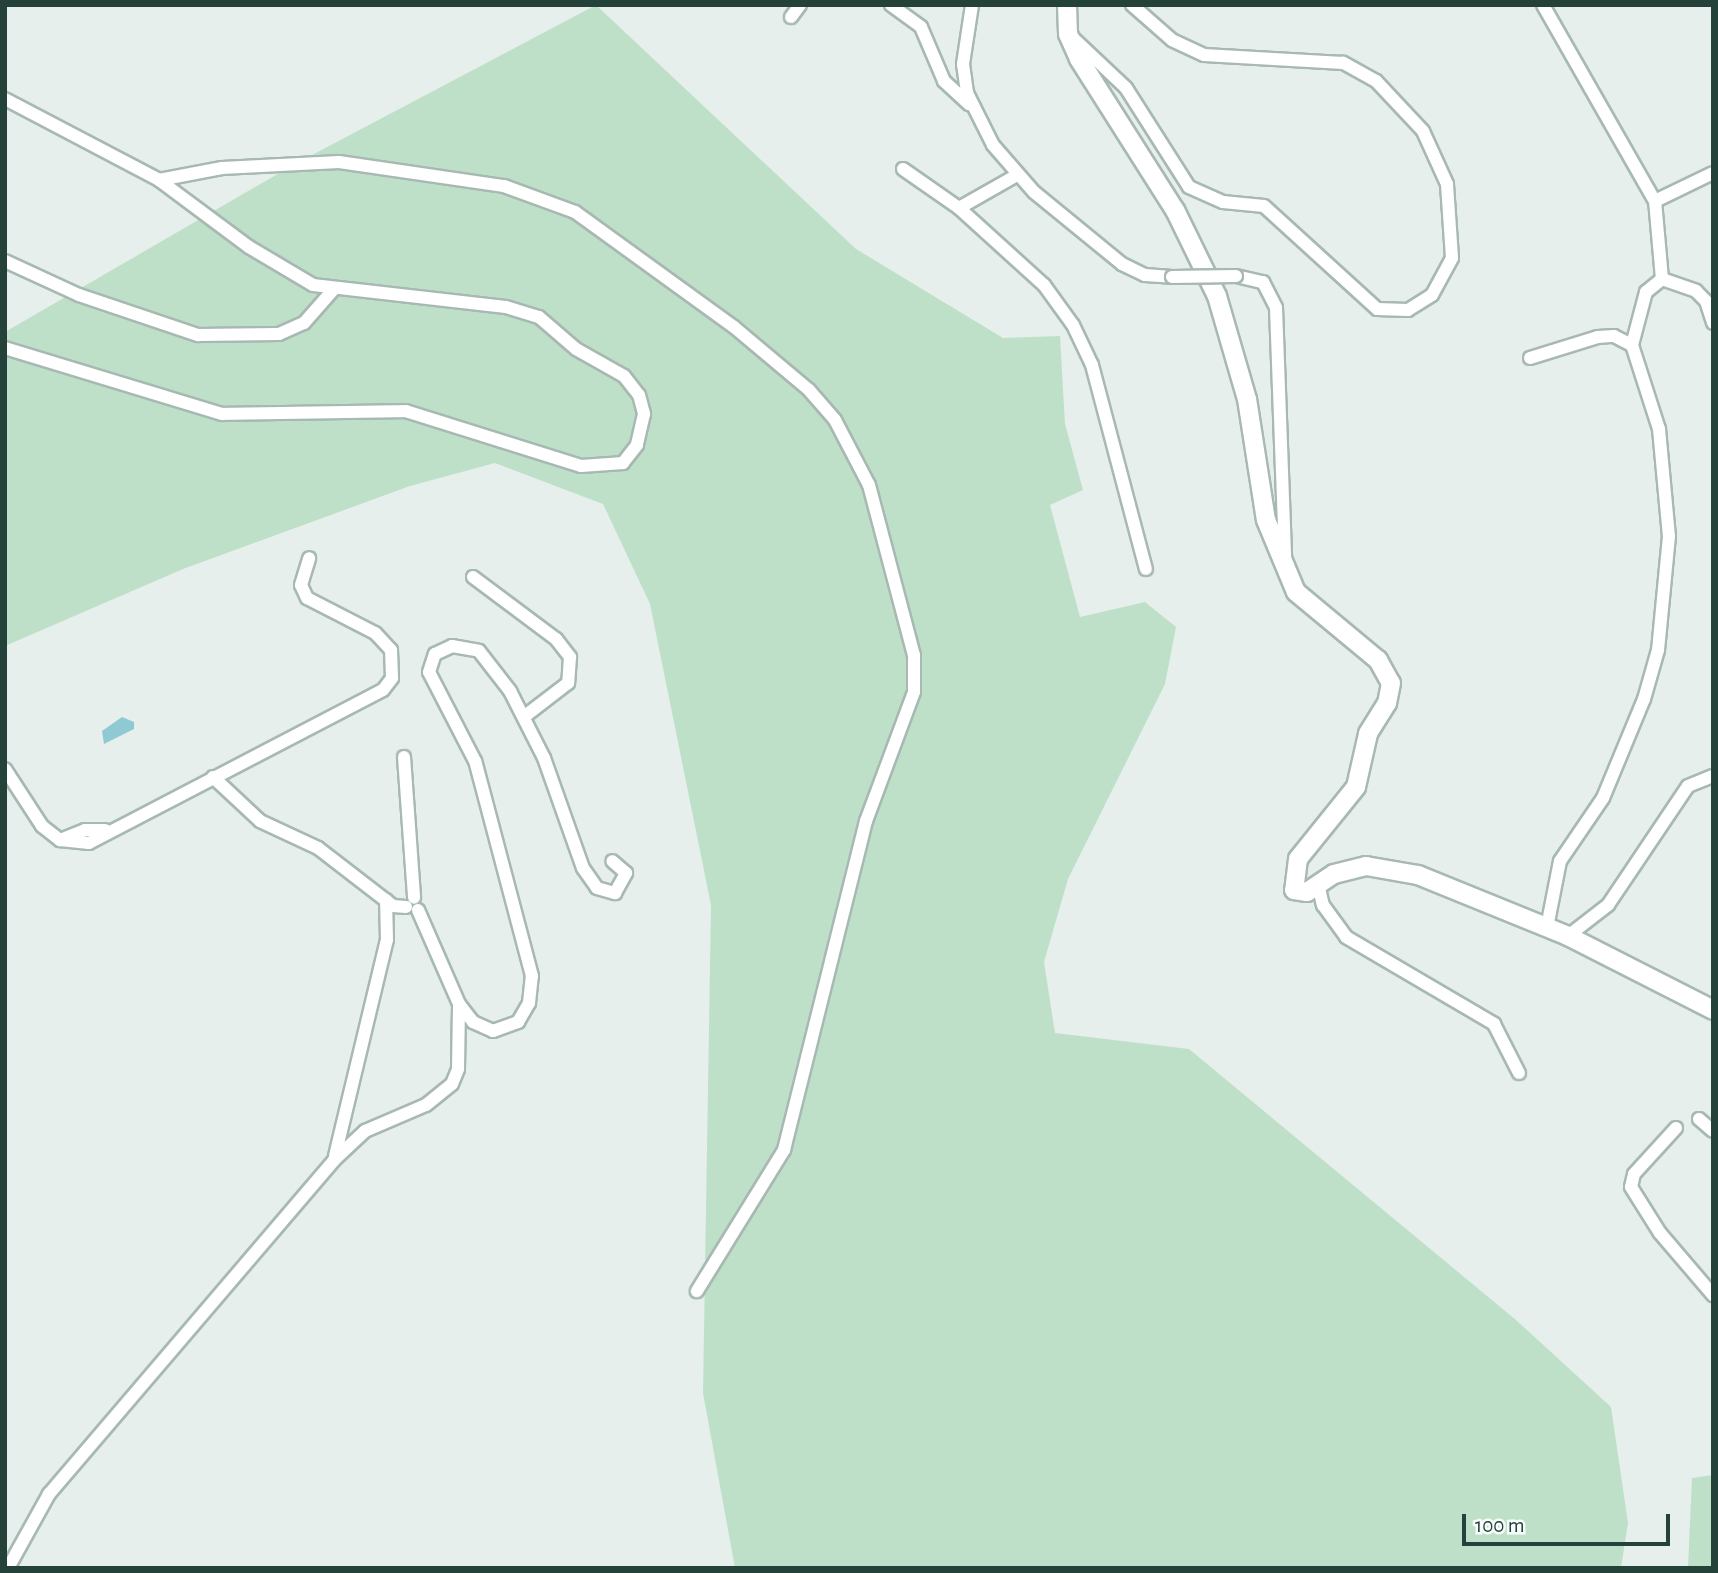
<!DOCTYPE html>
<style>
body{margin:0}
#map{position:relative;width:1718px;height:1573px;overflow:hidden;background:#e6efeb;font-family:"Alegreya Sans",sans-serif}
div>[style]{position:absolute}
.green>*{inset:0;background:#bfe0c8}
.water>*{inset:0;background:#8ec9d4}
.roads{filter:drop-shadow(2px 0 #a8b8b2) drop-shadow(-2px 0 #a8b8b2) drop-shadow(0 2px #a8b8b2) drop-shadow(0 -2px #a8b8b2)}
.street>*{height:12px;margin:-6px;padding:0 6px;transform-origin:6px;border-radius:6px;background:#fff}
.secondary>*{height:18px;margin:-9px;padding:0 9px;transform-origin:9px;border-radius:9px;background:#fff}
.bridges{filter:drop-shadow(2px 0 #a8b8b2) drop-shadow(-2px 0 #a8b8b2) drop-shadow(0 2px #a8b8b2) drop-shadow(0 -2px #a8b8b2)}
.street-bridge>*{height:12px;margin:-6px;padding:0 6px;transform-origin:6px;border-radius:6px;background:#fff}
span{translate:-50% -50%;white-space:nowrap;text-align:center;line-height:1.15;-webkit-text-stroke:5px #f7fbf9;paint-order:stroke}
.frame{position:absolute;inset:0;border:7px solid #24423a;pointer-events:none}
.scale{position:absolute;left:1462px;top:1514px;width:208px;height:32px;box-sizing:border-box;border:4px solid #24423a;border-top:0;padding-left:9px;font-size:21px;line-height:24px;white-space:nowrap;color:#24423a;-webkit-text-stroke:5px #f7fbf9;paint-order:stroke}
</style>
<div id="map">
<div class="green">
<i style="clip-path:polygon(596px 5px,856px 249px,1003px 338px,1060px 336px,1065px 424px,1083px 490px,1050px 505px,1080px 617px,1145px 602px,1176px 627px,1165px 684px,1068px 879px,1044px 962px,1055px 1033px,1189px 1049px,1516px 1320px,1611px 1407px,1628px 1523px,1621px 1568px,735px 1568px,703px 1393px,711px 905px,650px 604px,603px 504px,495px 463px,410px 486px,183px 569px,5px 646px,5px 332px,295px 164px)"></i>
<i style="clip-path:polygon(1713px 1475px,1713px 1568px,1688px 1568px,1692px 1478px)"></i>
</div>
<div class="water">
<i style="clip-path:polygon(122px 717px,134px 722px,134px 729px,104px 744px,102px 731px)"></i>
</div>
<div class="roads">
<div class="street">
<i style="left:891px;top:5px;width:37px;rotate:36deg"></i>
<i style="left:921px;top:27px;width:59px;rotate:66.9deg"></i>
<i style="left:944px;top:81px;width:34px;rotate:43deg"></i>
<i style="left:972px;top:5px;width:60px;rotate:98.7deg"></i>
<i style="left:963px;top:64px;width:29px;rotate:82deg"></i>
<i style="left:967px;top:93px;width:58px;rotate:63.4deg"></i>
<i style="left:993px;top:145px;width:62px;rotate:48.9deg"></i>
<i style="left:1034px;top:192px;width:114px;rotate:39.3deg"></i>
<i style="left:1122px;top:264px;width:25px;rotate:26deg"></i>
<i style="left:1145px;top:275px;width:27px;rotate:4deg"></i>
<i style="left:1543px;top:5px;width:226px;rotate:60.3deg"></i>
<i style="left:791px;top:17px;width:15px;rotate:-53deg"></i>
<i style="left:1071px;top:36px;width:76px;rotate:43.4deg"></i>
<i style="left:1126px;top:88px;width:117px;rotate:57.5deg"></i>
<i style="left:1189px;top:187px;width:37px;rotate:24deg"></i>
<i style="left:1223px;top:202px;width:41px;rotate:5.6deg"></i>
<i style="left:1264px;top:206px;width:153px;rotate:42.3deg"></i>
<i style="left:1377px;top:309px;width:31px;rotate:2deg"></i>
<i style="left:1408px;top:310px;width:28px;rotate:-32deg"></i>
<i style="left:1432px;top:295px;width:42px;rotate:-61.6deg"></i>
<i style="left:1452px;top:258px;width:74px;rotate:-93.9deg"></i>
<i style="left:1447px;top:184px;width:58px;rotate:-114.4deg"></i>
<i style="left:1423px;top:131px;width:69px;rotate:-133.2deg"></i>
<i style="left:1376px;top:81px;width:38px;rotate:-151deg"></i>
<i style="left:1343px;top:63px;width:139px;rotate:-176.7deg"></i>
<i style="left:1204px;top:55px;width:35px;rotate:-155deg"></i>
<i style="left:1172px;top:40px;width:53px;rotate:-138.8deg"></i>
<i style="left:5px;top:99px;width:174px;rotate:27.7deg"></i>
<i style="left:159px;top:180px;width:112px;rotate:36.7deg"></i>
<i style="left:249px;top:247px;width:74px;rotate:30.7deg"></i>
<i style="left:313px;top:285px;width:194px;rotate:6.5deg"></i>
<i style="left:506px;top:307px;width:34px;rotate:17deg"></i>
<i style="left:539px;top:317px;width:49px;rotate:40.9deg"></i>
<i style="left:576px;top:349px;width:55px;rotate:29.4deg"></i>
<i style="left:624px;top:376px;width:24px;rotate:52deg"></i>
<i style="left:639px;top:395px;width:20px;rotate:75deg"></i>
<i style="left:644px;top:414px;width:32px;rotate:103deg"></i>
<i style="left:637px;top:445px;width:23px;rotate:128deg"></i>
<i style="left:623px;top:463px;width:42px;rotate:175.9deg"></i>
<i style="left:581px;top:466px;width:183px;rotate:-162.6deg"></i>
<i style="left:406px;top:411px;width:184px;rotate:179.1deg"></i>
<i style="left:222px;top:414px;width:227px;rotate:-163.1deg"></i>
<i style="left:903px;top:169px;width:68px;rotate:34.9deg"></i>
<i style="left:959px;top:208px;width:67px;rotate:-29.6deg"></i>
<i style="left:159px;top:180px;width:64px;rotate:-10.8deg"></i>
<i style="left:222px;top:168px;width:117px;rotate:-2.9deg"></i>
<i style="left:339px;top:162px;width:167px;rotate:8.3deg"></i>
<i style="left:504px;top:186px;width:76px;rotate:20.1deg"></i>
<i style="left:575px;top:212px;width:196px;rotate:35.9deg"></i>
<i style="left:734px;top:327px;width:98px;rotate:40deg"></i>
<i style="left:809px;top:390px;width:40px;rotate:49deg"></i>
<i style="left:835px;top:420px;width:73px;rotate:62.4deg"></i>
<i style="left:869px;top:485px;width:176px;rotate:75.2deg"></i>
<i style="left:914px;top:655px;width:37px;rotate:90deg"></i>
<i style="left:914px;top:692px;width:138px;rotate:110.4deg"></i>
<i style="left:866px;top:821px;width:339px;rotate:104deg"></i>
<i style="left:784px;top:1150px;width:166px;rotate:121.7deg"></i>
<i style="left:959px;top:208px;width:115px;rotate:42.2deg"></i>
<i style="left:1044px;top:285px;width:49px;rotate:54.1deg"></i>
<i style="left:1073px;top:325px;width:44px;rotate:64.6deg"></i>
<i style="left:1092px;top:365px;width:211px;rotate:75.2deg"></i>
<i style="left:5px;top:261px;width:81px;rotate:24.7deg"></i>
<i style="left:79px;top:295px;width:126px;rotate:18.6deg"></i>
<i style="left:198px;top:335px;width:81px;rotate:-0.7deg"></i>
<i style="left:279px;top:334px;width:27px;rotate:-24deg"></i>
<i style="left:304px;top:323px;width:44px;rotate:-48.7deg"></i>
<i style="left:1236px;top:276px;width:28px;rotate:13deg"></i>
<i style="left:1263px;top:282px;width:29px;rotate:63deg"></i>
<i style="left:1276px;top:308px;width:248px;rotate:87.9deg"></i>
<i style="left:1662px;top:279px;width:36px;rotate:19deg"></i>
<i style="left:1696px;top:291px;width:14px;rotate:45deg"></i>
<i style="left:1706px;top:301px;width:23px;rotate:72deg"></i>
<i style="left:1632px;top:345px;width:55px;rotate:-75.2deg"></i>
<i style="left:1646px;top:292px;width:21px;rotate:-39deg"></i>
<i style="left:1662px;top:279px;width:78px;rotate:-95.1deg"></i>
<i style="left:1655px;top:201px;width:64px;rotate:-25.8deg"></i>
<i style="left:1530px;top:358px;width:71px;rotate:-17.2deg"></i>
<i style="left:1598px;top:337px;width:16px;rotate:-4deg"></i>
<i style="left:1614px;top:336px;width:20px;rotate:27deg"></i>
<i style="left:1632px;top:345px;width:88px;rotate:72.2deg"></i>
<i style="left:1659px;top:429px;width:107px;rotate:84.7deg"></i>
<i style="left:1669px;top:536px;width:115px;rotate:95.5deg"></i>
<i style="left:1658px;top:650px;width:51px;rotate:105.9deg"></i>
<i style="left:1644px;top:699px;width:107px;rotate:112.5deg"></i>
<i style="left:1603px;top:798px;width:76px;rotate:124.3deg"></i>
<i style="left:1560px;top:861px;width:67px;rotate:101.1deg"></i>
<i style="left:473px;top:577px;width:104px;rotate:36.8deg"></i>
<i style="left:556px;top:639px;width:23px;rotate:52deg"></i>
<i style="left:570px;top:657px;width:26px;rotate:94deg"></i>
<i style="left:568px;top:683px;width:54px;rotate:142.5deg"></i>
<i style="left:404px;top:757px;width:141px;rotate:85.9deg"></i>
<i style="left:5px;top:769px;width:68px;rotate:57deg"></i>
<i style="left:42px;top:826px;width:23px;rotate:38deg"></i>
<i style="left:213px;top:777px;width:64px;rotate:43.1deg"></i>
<i style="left:260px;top:821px;width:64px;rotate:25deg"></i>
<i style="left:318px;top:848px;width:95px;rotate:37.7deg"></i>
<i style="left:393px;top:906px;width:13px;rotate:4deg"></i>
<i style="left:105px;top:830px;width:20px;rotate:180deg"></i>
<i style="left:85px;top:830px;width:27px;rotate:158deg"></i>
<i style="left:60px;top:840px;width:29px;rotate:6deg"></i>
<i style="left:89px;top:843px;width:331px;rotate:-27.5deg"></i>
<i style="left:383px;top:690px;width:15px;rotate:-53deg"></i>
<i style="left:392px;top:678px;width:28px;rotate:-92deg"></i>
<i style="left:391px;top:650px;width:23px;rotate:-133deg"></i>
<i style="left:375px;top:633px;width:76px;rotate:-152.8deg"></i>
<i style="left:307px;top:598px;width:14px;rotate:-115deg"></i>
<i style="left:301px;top:585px;width:28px;rotate:-73deg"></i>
<i style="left:1318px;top:884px;width:22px;rotate:77deg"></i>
<i style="left:1323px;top:905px;width:39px;rotate:54deg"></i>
<i style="left:1346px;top:937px;width:172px;rotate:30.4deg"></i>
<i style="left:1494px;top:1024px;width:55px;rotate:63deg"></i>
<i style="left:418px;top:910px;width:103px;rotate:66.4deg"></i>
<i style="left:459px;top:1004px;width:23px;rotate:52deg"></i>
<i style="left:473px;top:1022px;width:22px;rotate:24deg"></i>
<i style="left:493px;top:1031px;width:27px;rotate:-20deg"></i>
<i style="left:518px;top:1022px;width:22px;rotate:-60deg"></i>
<i style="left:529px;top:1003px;width:27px;rotate:-84deg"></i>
<i style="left:532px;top:976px;width:222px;rotate:-104.8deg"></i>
<i style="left:475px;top:761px;width:100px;rotate:-117.3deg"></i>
<i style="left:429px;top:672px;width:19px;rotate:-72deg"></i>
<i style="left:435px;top:654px;width:19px;rotate:-25deg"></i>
<i style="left:452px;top:646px;width:27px;rotate:10deg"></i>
<i style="left:479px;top:651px;width:51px;rotate:52.2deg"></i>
<i style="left:510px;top:691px;width:75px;rotate:63.1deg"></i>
<i style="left:544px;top:758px;width:117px;rotate:70.5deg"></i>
<i style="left:583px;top:868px;width:24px;rotate:55deg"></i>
<i style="left:597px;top:888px;width:19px;rotate:16deg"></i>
<i style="left:615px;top:893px;width:23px;rotate:-61deg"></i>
<i style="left:626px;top:873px;width:18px;rotate:-139deg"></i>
<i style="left:1568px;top:936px;width:51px;rotate:-37.8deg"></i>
<i style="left:1608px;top:905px;width:143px;rotate:-56.1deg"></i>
<i style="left:1688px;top:786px;width:27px;rotate:-22deg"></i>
<i style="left:1699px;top:1119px;width:18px;rotate:41deg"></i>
<i style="left:1676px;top:1128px;width:62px;rotate:132.4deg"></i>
<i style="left:1634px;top:1174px;width:13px;rotate:103deg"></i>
<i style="left:1631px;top:1187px;width:54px;rotate:57.8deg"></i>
<i style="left:1660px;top:1233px;width:82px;rotate:49.5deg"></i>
<i style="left:335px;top:1156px;width:222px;rotate:-76.5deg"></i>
<i style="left:387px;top:940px;width:40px;rotate:-91.4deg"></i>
<i style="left:8px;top:1568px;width:85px;rotate:-61deg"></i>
<i style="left:49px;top:1494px;width:439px;rotate:-49.5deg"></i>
<i style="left:334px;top:1160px;width:42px;rotate:-43.1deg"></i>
<i style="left:365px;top:1131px;width:66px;rotate:-23.1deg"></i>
<i style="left:426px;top:1105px;width:33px;rotate:-39deg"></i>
<i style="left:452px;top:1084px;width:16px;rotate:-68deg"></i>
<i style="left:458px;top:1069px;width:65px;rotate:-89.1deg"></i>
</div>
<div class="secondary">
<i style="left:1067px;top:5px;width:29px;rotate:88deg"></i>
<i style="left:1068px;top:34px;width:27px;rotate:66deg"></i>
<i style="left:1079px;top:59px;width:179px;rotate:57.6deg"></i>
<i style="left:1175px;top:210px;width:96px;rotate:64deg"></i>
<i style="left:1217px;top:296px;width:107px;rotate:73.8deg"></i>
<i style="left:1247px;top:399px;width:122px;rotate:81.1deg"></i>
<i style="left:1266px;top:520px;width:78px;rotate:67.4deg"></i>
<i style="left:1296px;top:592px;width:107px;rotate:39.7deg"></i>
<i style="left:1378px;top:660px;width:26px;rotate:61deg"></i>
<i style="left:1391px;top:683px;width:20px;rotate:101deg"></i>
<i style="left:1387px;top:703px;width:36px;rotate:122deg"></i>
<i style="left:1368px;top:734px;width:54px;rotate:102.8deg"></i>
<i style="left:1356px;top:787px;width:92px;rotate:128.9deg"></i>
<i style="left:1298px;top:859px;width:31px;rotate:97deg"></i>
<i style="left:1294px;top:890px;width:13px;rotate:9deg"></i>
<i style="left:1307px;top:892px;width:32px;rotate:-34deg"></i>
<i style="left:1334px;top:874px;width:33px;rotate:-14deg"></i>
<i style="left:1366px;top:866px;width:53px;rotate:9.8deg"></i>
<i style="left:1418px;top:875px;width:162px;rotate:22.1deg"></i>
<i style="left:1568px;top:936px;width:163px;rotate:27deg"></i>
</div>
</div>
<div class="bridges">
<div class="street-bridge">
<i style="left:1172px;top:277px;width:64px;rotate:-0.9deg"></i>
</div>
</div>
<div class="frame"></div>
<div class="scale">100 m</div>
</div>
